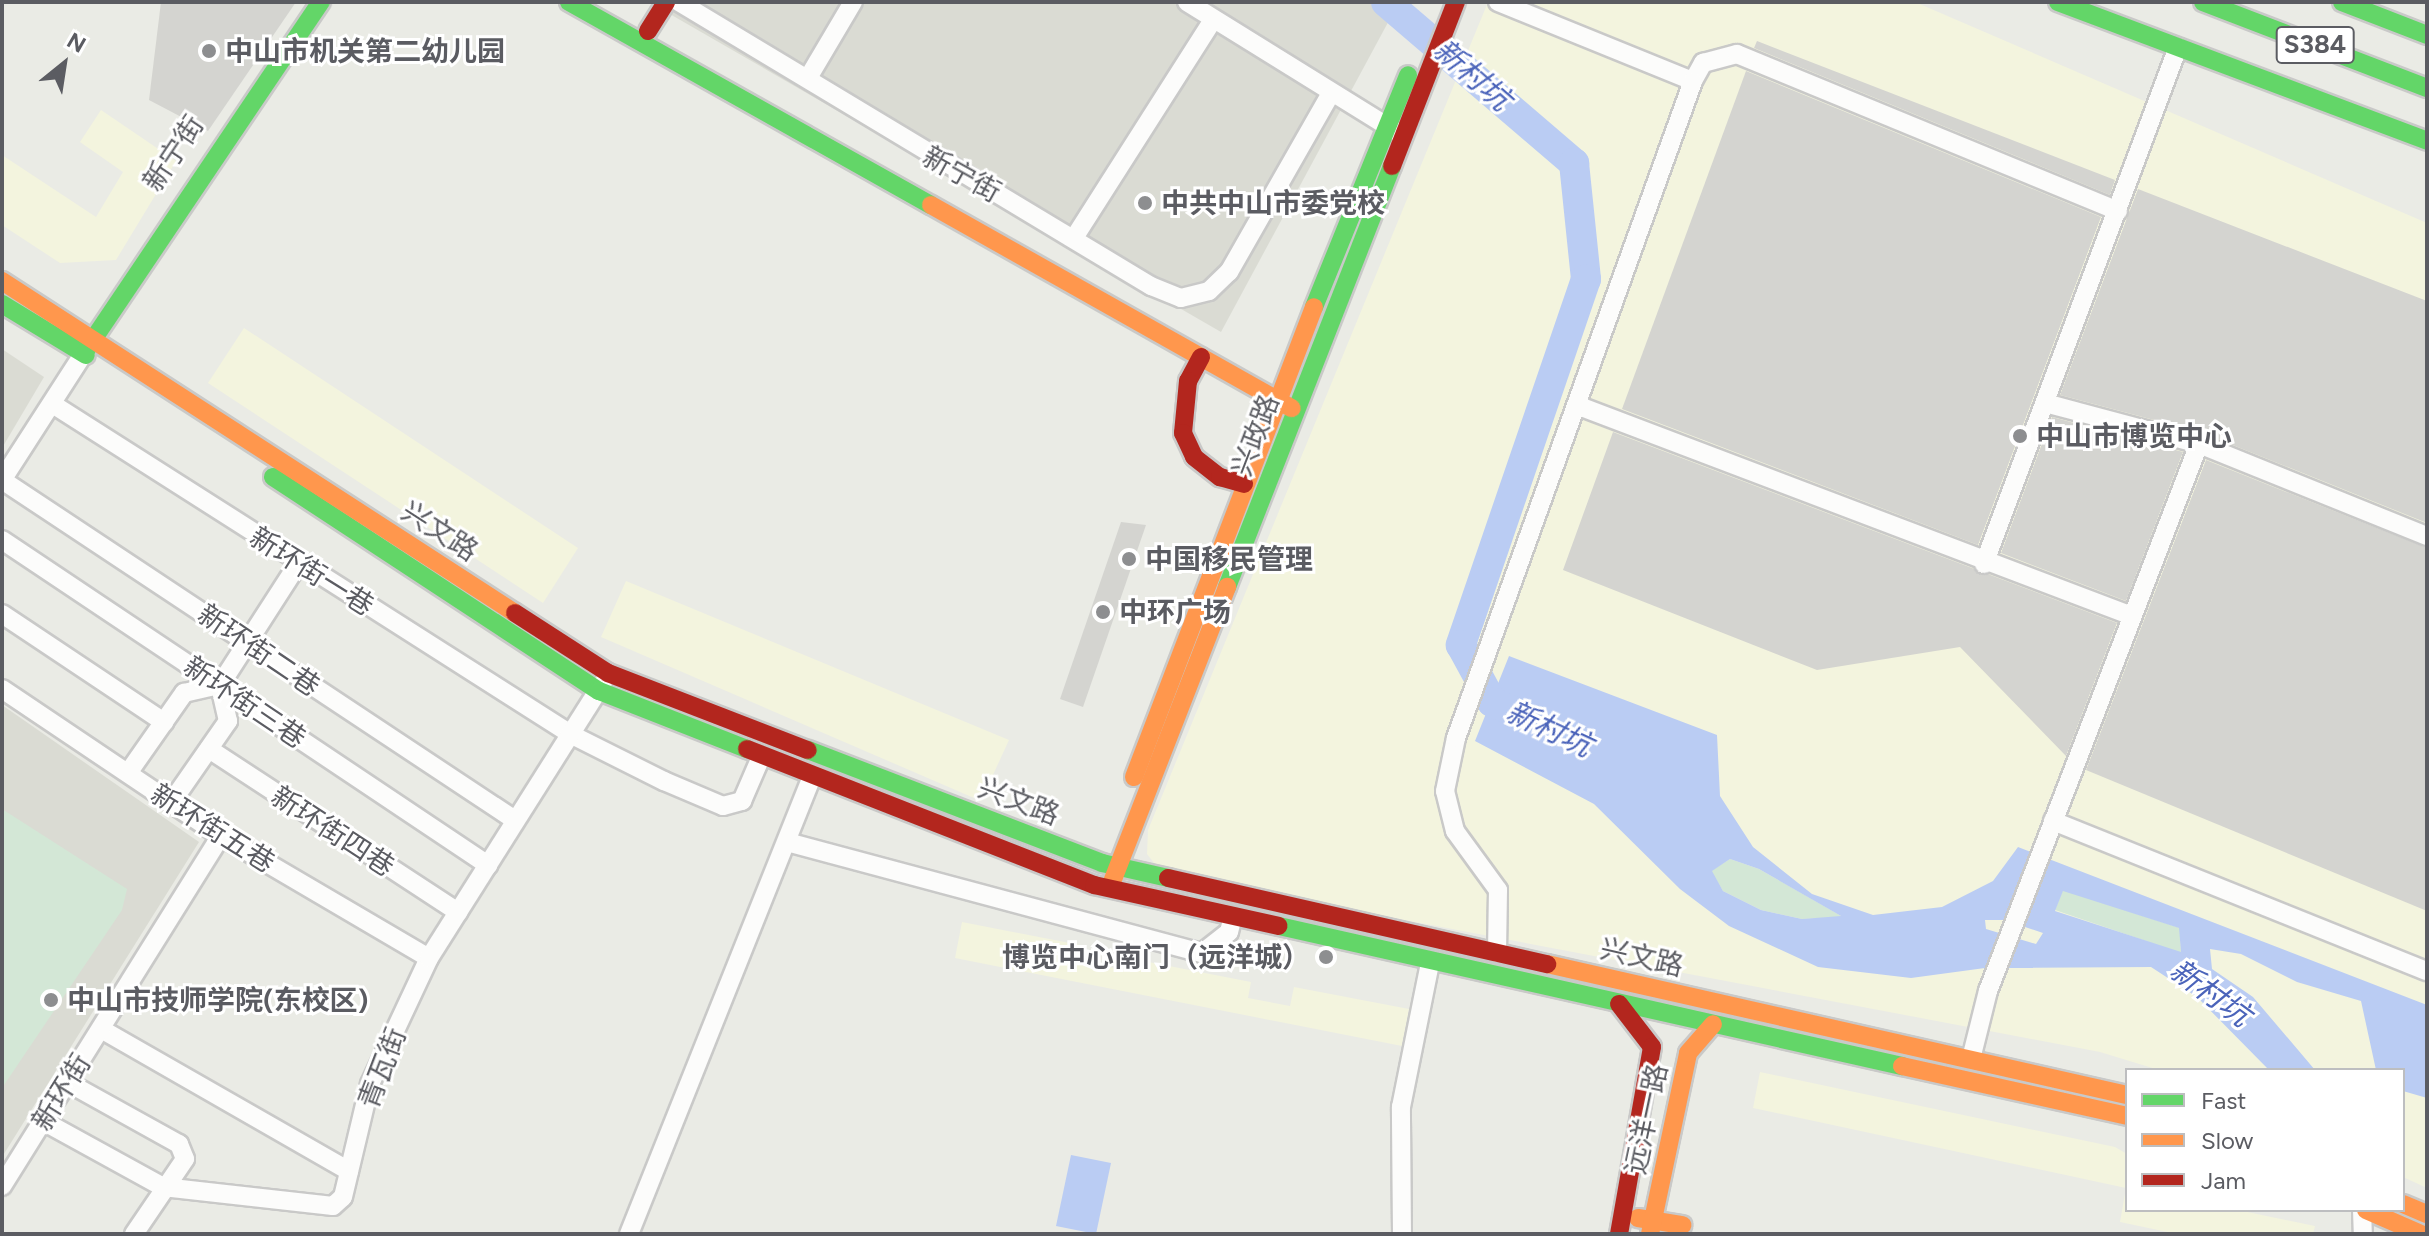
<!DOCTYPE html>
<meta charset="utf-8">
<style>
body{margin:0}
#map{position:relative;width:2429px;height:1236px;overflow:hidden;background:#eaebe5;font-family:Figtree,"Noto Sans SC",sans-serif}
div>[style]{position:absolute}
.commercial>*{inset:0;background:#f3f4de}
.education>*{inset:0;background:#dadbd3}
.green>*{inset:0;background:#d3e7d6}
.water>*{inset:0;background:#baccf3}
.river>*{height:30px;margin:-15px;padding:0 15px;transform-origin:15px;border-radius:15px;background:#baccf3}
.building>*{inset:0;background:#d4d4d0}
.roads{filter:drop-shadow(2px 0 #c9c9c8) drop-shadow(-2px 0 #c9c9c8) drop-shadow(0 2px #c9c9c8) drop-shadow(0 -2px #c9c9c8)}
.street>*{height:18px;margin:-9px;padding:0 9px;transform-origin:9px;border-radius:9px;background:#fcfcfb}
.fast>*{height:18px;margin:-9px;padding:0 9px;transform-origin:9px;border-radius:9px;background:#63d668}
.slow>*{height:18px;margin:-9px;padding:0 9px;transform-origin:9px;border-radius:9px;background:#ff974d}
.jam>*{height:18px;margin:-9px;padding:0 9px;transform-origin:9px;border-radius:9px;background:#b3261e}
.dots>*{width:22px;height:22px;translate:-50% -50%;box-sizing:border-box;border:4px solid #fff;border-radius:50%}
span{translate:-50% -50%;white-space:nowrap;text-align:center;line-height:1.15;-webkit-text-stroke:6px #fff;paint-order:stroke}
.shield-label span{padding:2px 6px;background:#fff;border:2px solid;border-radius:6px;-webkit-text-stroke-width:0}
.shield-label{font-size:26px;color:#5b5c62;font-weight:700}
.poi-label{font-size:28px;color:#5b5c62;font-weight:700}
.left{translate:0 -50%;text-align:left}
.right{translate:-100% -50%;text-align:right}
.street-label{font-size:28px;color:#5b5c62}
.water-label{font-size:30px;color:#4b64ba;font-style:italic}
.frame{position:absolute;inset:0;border:4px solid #5b5c62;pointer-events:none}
.legend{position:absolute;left:2125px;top:1068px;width:280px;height:144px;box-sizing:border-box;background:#fff;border:2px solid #bdbec0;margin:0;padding:10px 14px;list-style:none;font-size:24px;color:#5b5c62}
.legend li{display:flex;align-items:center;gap:16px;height:40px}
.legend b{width:40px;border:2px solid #bdbec0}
.north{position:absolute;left:24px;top:24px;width:80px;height:80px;-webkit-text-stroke:6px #fff;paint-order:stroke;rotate:30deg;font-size:22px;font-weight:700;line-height:32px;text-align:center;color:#5b5c62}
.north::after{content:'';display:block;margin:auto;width:28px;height:36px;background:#5b5c62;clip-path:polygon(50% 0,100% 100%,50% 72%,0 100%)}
</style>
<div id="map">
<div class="commercial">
<i style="clip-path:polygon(1488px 2px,1915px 2px,2427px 223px,2427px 1188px,2403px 1177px,2403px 1070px,2159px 1070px,2100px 1052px,1241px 889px,1158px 868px,1147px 854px,1148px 830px)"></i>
<i style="clip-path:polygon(101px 110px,176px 161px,116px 260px,60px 263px,2px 225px,2px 155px,96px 217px,123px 172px,80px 142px)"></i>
<i style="clip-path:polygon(244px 328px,578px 548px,543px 603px,208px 383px)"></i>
<i style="clip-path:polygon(626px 581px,1009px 740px,981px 801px,601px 637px)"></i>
<i style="clip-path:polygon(962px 922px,1085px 946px,1082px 962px,1120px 969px,1123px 957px,1251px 982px,1248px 998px,1290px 1006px,1294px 987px,1409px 1009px,1402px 1046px,955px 958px)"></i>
<i style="clip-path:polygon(1760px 1072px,2115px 1147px,2127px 1154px,2127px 1210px,2238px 1210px,2315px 1226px,2313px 1234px,2177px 1234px,2120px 1222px,2126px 1188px,1753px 1108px)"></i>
</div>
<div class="education">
<i style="clip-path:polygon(649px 2px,1399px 2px,1221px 332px)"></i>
<i style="clip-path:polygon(2px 349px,44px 377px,2px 448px)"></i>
<i style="clip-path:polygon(2px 705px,199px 842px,2px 1157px)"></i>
</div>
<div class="green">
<i style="clip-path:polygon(2px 809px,127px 889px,122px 910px,2px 1088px)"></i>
<i style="clip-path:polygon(1730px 859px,1759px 869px,1843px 917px,1802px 919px,1761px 910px,1723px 891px,1711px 871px)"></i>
<i style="clip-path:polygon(2063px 890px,2180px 928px,2181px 953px,2055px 910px)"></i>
</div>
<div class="water">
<i style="clip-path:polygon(evenodd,1509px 656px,1717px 735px,1720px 796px,1753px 847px,1812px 894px,1873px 915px,1942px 907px,1993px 881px,2018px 847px,2427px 1005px,2427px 1098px,2403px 1091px,2403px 1070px,2376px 1070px,2361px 1001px,2297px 982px,2241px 954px,2210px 949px,2212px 969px,2253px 997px,2315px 1070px,2269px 1070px,2197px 997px,2151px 967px,1985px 968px,1911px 978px,1818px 967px,1729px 926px,1680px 889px,1594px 804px,1475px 741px,1509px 656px,1730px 859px,1759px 869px,1841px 916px,1802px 919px,1761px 910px,1723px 891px,1712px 871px,1730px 859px,1509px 656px,2063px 891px,2179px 928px,2181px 952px,2055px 911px,2063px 891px,1509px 656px,1985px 920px,2004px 920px,2043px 933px,2036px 944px,1986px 929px,1985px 920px)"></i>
<i style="clip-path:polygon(1071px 1155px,1111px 1163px,1096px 1234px,1056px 1226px)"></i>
</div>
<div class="river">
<i style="left:1386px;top:2px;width:248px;rotate:40.6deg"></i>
<i style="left:1574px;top:163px;width:117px;rotate:84.1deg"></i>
<i style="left:1586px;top:279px;width:387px;rotate:108.9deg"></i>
<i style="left:1461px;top:645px;width:65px;rotate:61.5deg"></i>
<i style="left:1492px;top:702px;width:38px;rotate:23deg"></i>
</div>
<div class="building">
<i style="clip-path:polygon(161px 2px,296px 2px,208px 131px,149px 100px)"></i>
<i style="clip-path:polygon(1757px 41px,2115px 180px,2110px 195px,1754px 48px)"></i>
<i style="clip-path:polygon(1746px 71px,2101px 217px,1978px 545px,1622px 409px)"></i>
<i style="clip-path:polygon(2138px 189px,2427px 301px,2427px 523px,2203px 433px,2060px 395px)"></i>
<i style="clip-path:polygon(2052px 417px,2183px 452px,2126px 601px,2001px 553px)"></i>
<i style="clip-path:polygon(1613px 432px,2117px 623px,2066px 756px,1960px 647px,1817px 670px,1563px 570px)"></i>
<i style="clip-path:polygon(2206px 460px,2427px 548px,2427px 911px,2086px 770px)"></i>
<i style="clip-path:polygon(1121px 522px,1146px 525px,1083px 707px,1060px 699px)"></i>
</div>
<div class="roads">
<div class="street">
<i style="left:679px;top:2px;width:551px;rotate:31.04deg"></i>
<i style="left:1151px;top:286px;width:32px;rotate:22deg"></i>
<i style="left:1181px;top:298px;width:29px;rotate:-14deg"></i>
<i style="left:1209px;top:291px;width:28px;rotate:-44deg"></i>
<i style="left:1229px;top:272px;width:204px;rotate:-60.3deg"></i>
<i style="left:1187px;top:2px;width:245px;rotate:31.8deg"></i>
<i style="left:1498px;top:2px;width:210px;rotate:22.1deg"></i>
<i style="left:1693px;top:81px;width:21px;rotate:-61deg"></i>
<i style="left:1703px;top:63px;width:35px;rotate:-15deg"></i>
<i style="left:1737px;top:54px;width:412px;rotate:22.4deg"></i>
<i style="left:808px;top:78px;width:88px;rotate:-59.4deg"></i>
<i style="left:1074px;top:238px;width:259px;rotate:-57.5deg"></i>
<i style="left:2045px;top:403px;width:159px;rotate:14.9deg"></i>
<i style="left:2199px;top:444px;width:246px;rotate:22deg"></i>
<i style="left:54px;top:405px;width:614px;rotate:32.5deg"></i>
<i style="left:572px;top:735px;width:103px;rotate:26.6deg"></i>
<i style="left:664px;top:781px;width:64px;rotate:23deg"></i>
<i style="left:723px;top:806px;width:20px;rotate:-15deg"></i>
<i style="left:742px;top:801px;width:48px;rotate:-66.6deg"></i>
<i style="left:1579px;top:406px;width:592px;rotate:20.79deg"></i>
<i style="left:2px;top:480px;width:615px;rotate:33.54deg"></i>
<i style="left:2px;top:480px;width:151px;rotate:-57.2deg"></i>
<i style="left:2px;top:540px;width:585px;rotate:33.77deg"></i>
<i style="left:1984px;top:564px;width:552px;rotate:-69.43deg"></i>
<i style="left:2px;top:614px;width:195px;rotate:33.7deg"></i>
<i style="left:2px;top:689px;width:264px;rotate:33.9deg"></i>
<i style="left:221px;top:836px;width:241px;rotate:30.4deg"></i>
<i style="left:209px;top:749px;width:298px;rotate:33.2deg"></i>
<i style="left:128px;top:773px;width:98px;rotate:-55deg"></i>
<i style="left:184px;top:693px;width:37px;rotate:-13deg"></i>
<i style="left:220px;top:685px;width:144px;rotate:-57.2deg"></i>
<i style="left:171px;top:803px;width:100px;rotate:-55.2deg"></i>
<i style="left:228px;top:721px;width:37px;rotate:-103deg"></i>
<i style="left:2053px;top:821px;width:403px;rotate:21.9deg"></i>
<i style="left:787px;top:842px;width:430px;rotate:15deg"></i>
<i style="left:1202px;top:953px;width:34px;rotate:-38deg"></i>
<i style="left:1229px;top:932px;width:12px;rotate:-76deg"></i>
<i style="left:1497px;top:953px;width:63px;rotate:-89.1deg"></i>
<i style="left:1498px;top:890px;width:73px;rotate:-126.1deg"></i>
<i style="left:1455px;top:831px;width:41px;rotate:-104deg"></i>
<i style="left:1445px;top:791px;width:54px;rotate:-78.3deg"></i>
<i style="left:1456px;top:738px;width:698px;rotate:-70.16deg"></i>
<i style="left:101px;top:1029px;width:286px;rotate:29.8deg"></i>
<i style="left:1971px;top:1059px;width:70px;rotate:-76deg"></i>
<i style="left:1988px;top:991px;width:586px;rotate:-68.91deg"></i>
<i style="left:67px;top:1082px;width:128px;rotate:29deg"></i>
<i style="left:179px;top:1144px;width:16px;rotate:68deg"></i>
<i style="left:185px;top:1159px;width:91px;rotate:124.2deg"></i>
<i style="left:43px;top:1121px;width:137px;rotate:28.8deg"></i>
<i style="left:163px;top:1187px;width:171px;rotate:6.4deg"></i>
<i style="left:333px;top:1206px;width:13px;rotate:-42deg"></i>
<i style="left:343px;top:1197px;width:116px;rotate:-76.6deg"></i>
<i style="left:370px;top:1084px;width:139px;rotate:-64.9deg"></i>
<i style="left:429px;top:958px;width:325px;rotate:-57.7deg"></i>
<i style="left:2px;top:1186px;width:413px;rotate:-58deg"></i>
<i style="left:2362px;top:1210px;width:24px;rotate:88deg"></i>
<i style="left:629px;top:1234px;width:492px;rotate:-68.2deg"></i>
<i style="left:1402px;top:1234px;width:127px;rotate:-90.5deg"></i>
<i style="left:1401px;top:1107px;width:147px;rotate:-78.6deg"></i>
</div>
<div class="fast">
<i style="left:569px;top:2px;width:415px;rotate:29.3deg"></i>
<i style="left:2058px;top:2px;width:394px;rotate:20.6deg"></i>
<i style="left:2203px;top:2px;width:240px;rotate:21deg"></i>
<i style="left:2342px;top:2px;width:91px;rotate:21.2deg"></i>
<i style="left:2px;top:304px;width:98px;rotate:31.3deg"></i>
<i style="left:1314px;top:307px;width:250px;rotate:-67.9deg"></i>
<i style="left:84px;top:353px;width:424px;rotate:-56deg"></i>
<i style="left:273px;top:477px;width:390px;rotate:33.3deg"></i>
<i style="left:599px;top:691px;width:159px;rotate:21.4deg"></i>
<i style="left:1227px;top:587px;width:452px;rotate:-68.6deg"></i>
<i style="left:808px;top:750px;width:315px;rotate:21deg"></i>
<i style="left:1102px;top:863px;width:68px;rotate:12.8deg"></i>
<i style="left:1279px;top:926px;width:639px;rotate:12.67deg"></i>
</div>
<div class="slow">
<i style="left:931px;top:205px;width:414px;rotate:29.4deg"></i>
<i style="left:2px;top:281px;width:611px;rotate:32.91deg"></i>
<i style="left:1134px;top:777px;width:503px;rotate:-69.04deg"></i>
<i style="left:1112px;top:882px;width:317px;rotate:-68.7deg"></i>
<i style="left:1547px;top:964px;width:595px;rotate:12.73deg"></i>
<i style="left:1902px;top:1066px;width:230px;rotate:12.5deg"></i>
<i style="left:2403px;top:1204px;width:26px;rotate:23deg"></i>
<i style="left:2366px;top:1210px;width:60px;rotate:23.6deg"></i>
<i style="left:1638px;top:1218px;width:45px;rotate:9deg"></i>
<i style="left:1650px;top:1234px;width:185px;rotate:-78.1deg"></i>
<i style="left:1688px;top:1053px;width:38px;rotate:-49deg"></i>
</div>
<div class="jam">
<i style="left:648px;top:31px;width:34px;rotate:-58deg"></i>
<i style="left:1392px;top:166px;width:176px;rotate:-68.7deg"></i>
<i style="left:1201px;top:357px;width:27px;rotate:118deg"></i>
<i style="left:1188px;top:381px;width:52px;rotate:95.5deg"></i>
<i style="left:1183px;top:433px;width:26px;rotate:65deg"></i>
<i style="left:1194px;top:457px;width:33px;rotate:38deg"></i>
<i style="left:1220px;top:477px;width:25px;rotate:16deg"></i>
<i style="left:515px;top:613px;width:111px;rotate:32.8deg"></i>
<i style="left:608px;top:673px;width:214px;rotate:21.1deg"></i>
<i style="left:747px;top:749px;width:373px;rotate:21.4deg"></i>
<i style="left:1094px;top:885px;width:189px;rotate:12.5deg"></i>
<i style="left:1168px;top:878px;width:389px;rotate:12.8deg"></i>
<i style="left:1619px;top:1004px;width:54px;rotate:52.5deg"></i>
<i style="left:1652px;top:1047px;width:190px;rotate:100deg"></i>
</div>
</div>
<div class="dots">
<i style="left:209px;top:51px;background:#8d8e90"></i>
<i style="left:1145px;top:203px;background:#8d8e90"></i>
<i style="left:2020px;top:436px;background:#8d8e90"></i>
<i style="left:1129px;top:559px;background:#8d8e90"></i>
<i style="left:1103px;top:612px;background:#8d8e90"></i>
<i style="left:1326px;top:957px;background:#8d8e90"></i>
<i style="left:51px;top:1000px;background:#8d8e90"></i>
</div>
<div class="shield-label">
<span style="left:2315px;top:45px">S384</span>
</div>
<div class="poi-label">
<span class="left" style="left:225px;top:51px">中山市机关第二幼儿园</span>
<span class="left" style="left:1161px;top:203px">中共中山市委党校</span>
<span class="left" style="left:2036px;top:436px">中山市博览中心</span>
<span class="left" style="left:1145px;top:559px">中国移民管理</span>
<span class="left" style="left:1119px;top:612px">中环广场</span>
<span class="right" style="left:1310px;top:957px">博览中心南门（远洋城）</span>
<span class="left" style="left:67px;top:1000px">中山市技师学院(东校区)</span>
</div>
<div class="street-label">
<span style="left:173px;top:153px;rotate:-56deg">新宁街</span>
<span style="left:962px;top:174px;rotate:29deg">新宁街</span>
<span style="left:1255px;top:435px;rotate:-69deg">兴政路</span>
<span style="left:440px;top:531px;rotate:33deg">兴文路</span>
<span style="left:312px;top:571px;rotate:32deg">新环街一巷</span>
<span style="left:259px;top:650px;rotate:34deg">新环街二巷</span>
<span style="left:245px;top:702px;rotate:34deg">新环街三巷</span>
<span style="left:1019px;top:801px;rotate:21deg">兴文路</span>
<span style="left:213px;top:828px;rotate:32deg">新环街五巷</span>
<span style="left:333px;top:831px;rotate:33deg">新环街四巷</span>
<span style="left:1642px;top:957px;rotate:13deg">兴文路</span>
<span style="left:382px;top:1068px;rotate:-69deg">青瓦街</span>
<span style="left:61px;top:1092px;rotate:-58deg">新环街</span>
<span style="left:1646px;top:1119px;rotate:-78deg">远洋一路</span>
</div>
<div class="water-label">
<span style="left:1472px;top:75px;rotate:41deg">新村坑</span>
<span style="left:1549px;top:729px;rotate:25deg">新村坑</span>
<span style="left:2210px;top:993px;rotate:36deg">新村坑</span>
</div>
<div class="frame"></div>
<ul class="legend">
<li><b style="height:10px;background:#63d668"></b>Fast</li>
<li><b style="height:10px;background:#ff974d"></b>Slow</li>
<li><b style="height:10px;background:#b3261e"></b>Jam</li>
</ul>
<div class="north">N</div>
</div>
